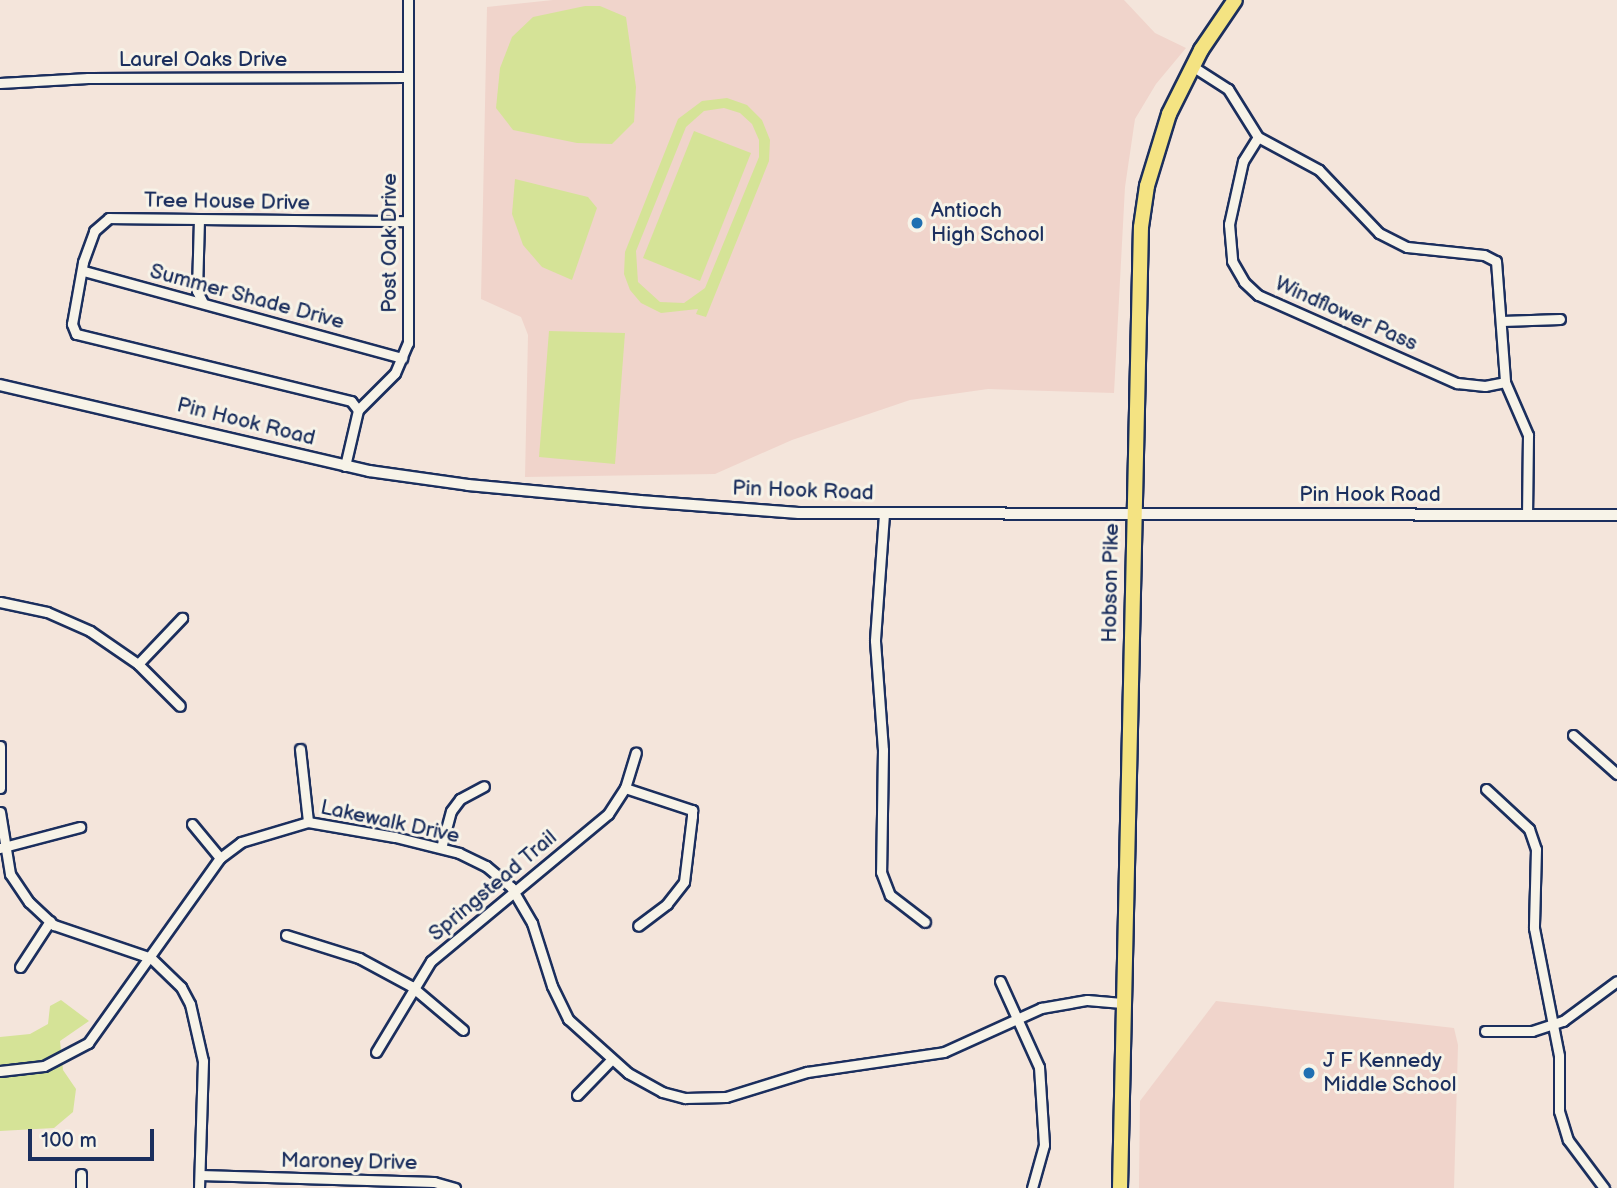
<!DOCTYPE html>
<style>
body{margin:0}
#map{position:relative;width:1617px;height:1188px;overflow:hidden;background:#f4e5db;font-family:"Balsamiq Sans",sans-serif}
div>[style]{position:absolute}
.built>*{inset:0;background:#f0d4cb}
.green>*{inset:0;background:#d5e397}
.roads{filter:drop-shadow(2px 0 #1b2f5e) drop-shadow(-2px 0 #1b2f5e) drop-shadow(0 2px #1b2f5e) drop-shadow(0 -2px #1b2f5e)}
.minor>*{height:9px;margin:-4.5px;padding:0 4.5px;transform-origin:4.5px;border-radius:4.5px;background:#f7f3e8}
.tertiary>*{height:10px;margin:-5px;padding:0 5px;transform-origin:5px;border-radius:5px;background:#f7f3e8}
.primary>*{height:14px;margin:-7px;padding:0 7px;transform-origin:7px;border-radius:7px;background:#f4e382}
.dots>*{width:19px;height:19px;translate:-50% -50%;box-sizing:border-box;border:4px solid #f7f3e8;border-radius:50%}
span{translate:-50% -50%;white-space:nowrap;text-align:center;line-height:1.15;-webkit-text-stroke:6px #f7f3e8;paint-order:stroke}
.street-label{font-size:21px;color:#1b2f5e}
.poi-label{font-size:21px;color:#1b2f5e}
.left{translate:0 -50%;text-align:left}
.scale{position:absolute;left:28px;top:1129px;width:126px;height:32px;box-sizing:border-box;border:4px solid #1b2f5e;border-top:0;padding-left:9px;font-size:21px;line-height:24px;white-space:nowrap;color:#1b2f5e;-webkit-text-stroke:5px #f7f3e8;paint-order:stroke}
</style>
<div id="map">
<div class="built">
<i style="clip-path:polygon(553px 0,1124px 0,1155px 33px,1186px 48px,1156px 84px,1135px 119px,1125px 187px,1114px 393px,988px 389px,910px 400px,792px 440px,715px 474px,525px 477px,528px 335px,521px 317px,481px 299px,487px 7px)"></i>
<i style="clip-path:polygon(1216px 1001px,1454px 1028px,1458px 1045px,1454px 1188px,1139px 1188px,1140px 1101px)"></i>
</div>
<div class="green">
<i style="clip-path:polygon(585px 6px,600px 6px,626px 17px,636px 87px,634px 122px,612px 144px,577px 143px,513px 130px,496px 108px,500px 68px,512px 37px,533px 17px)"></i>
<i style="clip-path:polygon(evenodd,727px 98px,747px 105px,762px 120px,770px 140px,769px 161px,706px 317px,696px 314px,698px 309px,661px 313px,641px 303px,630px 290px,624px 274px,625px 252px,678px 119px,702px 101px,727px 98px,724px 108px,740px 113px,752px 124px,759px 140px,759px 157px,705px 288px,684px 303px,660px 302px,638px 282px,636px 251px,686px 127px,704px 111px,724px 108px)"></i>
<i style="clip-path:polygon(694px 131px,751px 153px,700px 281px,643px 258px)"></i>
<i style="clip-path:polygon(515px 179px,588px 197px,597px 208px,572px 280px,542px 267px,523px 245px,512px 214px)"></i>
<i style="clip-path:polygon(549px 331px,625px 333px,615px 464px,539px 457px)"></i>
<i style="clip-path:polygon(61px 1000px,89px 1021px,60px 1041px,63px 1070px,76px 1089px,73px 1112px,54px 1128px,0 1131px,0 1037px,30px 1034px,48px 1024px,50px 1006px)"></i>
</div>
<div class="roads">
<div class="minor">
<i style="left:1192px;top:66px;width:43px;rotate:32.6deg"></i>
<i style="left:1228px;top:89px;width:57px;rotate:58deg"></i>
<i style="left:1258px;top:137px;width:69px;rotate:28.4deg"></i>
<i style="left:1319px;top:170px;width:87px;rotate:46.4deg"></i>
<i style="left:1379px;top:233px;width:31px;rotate:27deg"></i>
<i style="left:1407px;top:247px;width:77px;rotate:5.9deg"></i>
<i style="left:1484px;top:255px;width:13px;rotate:27deg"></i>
<i style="left:1496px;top:261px;width:121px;rotate:85.7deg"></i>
<i style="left:1505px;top:382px;width:58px;rotate:66.5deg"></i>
<i style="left:1528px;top:435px;width:80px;rotate:90.7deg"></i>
<i style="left:0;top:83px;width:88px;rotate:-3.3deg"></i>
<i style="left:88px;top:78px;width:319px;rotate:-0.2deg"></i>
<i style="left:1258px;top:137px;width:28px;rotate:122deg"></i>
<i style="left:1243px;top:161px;width:65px;rotate:102.5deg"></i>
<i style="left:1229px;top:224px;width:37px;rotate:85deg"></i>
<i style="left:1232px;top:261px;width:24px;rotate:60deg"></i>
<i style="left:1244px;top:282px;width:19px;rotate:43deg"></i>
<i style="left:1258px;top:295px;width:218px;rotate:23.9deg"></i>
<i style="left:1457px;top:383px;width:28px;rotate:6deg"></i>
<i style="left:1485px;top:386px;width:20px;rotate:-11deg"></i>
<i style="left:199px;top:219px;width:72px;rotate:91.6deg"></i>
<i style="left:197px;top:291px;width:13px;rotate:63deg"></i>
<i style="left:84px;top:271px;width:330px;rotate:15.3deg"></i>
<i style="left:1502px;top:321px;width:58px;rotate:-2deg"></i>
<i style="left:358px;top:410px;width:11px;rotate:-128deg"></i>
<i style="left:351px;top:401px;width:283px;rotate:-166.3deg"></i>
<i style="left:76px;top:334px;width:11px;rotate:-112deg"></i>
<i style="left:72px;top:324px;width:63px;rotate:-79.9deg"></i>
<i style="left:83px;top:262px;width:33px;rotate:-70deg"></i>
<i style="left:94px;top:231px;width:20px;rotate:-41deg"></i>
<i style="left:109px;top:218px;width:299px;rotate:0.6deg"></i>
<i style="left:345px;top:466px;width:57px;rotate:-76.9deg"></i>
<i style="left:358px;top:410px;width:52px;rotate:-45deg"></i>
<i style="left:395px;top:373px;width:33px;rotate:-67deg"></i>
<i style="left:408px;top:343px;width:343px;rotate:-90deg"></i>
<i style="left:884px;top:514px;width:127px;rotate:94.1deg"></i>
<i style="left:875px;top:641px;width:109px;rotate:85.8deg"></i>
<i style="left:883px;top:750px;width:122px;rotate:90.9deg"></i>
<i style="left:881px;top:872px;width:25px;rotate:69deg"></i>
<i style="left:890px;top:895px;width:44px;rotate:37.6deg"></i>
<i style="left:0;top:602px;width:48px;rotate:12deg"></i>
<i style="left:47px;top:612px;width:47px;rotate:23.8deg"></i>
<i style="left:90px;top:631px;width:58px;rotate:34.5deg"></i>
<i style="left:138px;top:664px;width:59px;rotate:45deg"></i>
<i style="left:138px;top:664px;width:64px;rotate:-46.3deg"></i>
<i style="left:1573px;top:735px;width:59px;rotate:41.6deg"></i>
<i style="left:0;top:746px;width:42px;rotate:90deg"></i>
<i style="left:300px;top:749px;width:73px;rotate:83.7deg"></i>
<i style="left:625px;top:788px;width:71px;rotate:18.2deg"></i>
<i style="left:692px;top:810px;width:6px;rotate:90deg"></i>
<i style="left:692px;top:816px;width:66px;rotate:96.9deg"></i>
<i style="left:684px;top:882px;width:28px;rotate:128deg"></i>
<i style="left:667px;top:904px;width:36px;rotate:143deg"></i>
<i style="left:1486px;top:789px;width:59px;rotate:42.9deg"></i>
<i style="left:1529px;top:829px;width:21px;rotate:71deg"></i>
<i style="left:1536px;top:849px;width:79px;rotate:91.5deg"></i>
<i style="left:1534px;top:928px;width:130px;rotate:78.9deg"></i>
<i style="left:1559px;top:1056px;width:55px;rotate:90deg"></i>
<i style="left:1559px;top:1111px;width:30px;rotate:73deg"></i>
<i style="left:1568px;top:1140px;width:60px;rotate:53.1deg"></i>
<i style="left:0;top:812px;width:63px;rotate:80.8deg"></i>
<i style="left:10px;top:874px;width:34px;rotate:56deg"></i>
<i style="left:29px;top:902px;width:34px;rotate:43deg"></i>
<i style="left:54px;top:925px;width:102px;rotate:18.8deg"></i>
<i style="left:151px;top:958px;width:42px;rotate:44deg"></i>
<i style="left:181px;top:987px;width:19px;rotate:62deg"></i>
<i style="left:190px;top:1004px;width:58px;rotate:77.2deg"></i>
<i style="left:203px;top:1061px;width:127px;rotate:91.8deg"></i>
<i style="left:192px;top:824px;width:44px;rotate:50.5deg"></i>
<i style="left:0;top:848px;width:83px;rotate:-14.7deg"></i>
<i style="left:441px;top:848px;width:38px;rotate:-75deg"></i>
<i style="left:451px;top:811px;width:15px;rotate:-53deg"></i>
<i style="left:460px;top:799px;width:27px;rotate:-28deg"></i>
<i style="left:286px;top:935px;width:77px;rotate:17.5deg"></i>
<i style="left:359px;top:958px;width:59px;rotate:28.3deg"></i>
<i style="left:411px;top:986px;width:68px;rotate:40.2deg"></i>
<i style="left:20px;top:967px;width:55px;rotate:-56.9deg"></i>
<i style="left:1000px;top:981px;width:94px;rotate:65.6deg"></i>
<i style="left:1039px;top:1067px;width:78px;rotate:86.3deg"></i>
<i style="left:1044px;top:1145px;width:45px;rotate:105.6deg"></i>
<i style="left:1485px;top:1031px;width:47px"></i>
<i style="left:1532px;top:1031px;width:33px;rotate:-18deg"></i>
<i style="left:1563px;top:1021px;width:67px;rotate:-36.5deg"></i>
<i style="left:376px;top:1052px;width:106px;rotate:-58.9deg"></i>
<i style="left:431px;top:961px;width:230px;rotate:-39.7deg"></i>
<i style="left:608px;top:814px;width:31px;rotate:-57deg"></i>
<i style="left:625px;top:788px;width:37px;rotate:-73deg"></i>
<i style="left:0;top:1071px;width:44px;rotate:-6.5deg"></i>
<i style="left:44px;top:1066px;width:50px;rotate:-27.6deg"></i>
<i style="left:88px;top:1043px;width:227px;rotate:-54.5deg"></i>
<i style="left:220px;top:858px;width:26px;rotate:-37deg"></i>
<i style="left:241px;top:842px;width:70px;rotate:-16.6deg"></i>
<i style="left:308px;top:822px;width:88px;rotate:9.8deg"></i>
<i style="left:395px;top:837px;width:66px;rotate:14deg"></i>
<i style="left:459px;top:853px;width:30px;rotate:26deg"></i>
<i style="left:486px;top:866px;width:33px;rotate:40deg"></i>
<i style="left:511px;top:887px;width:42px;rotate:59.7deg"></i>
<i style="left:532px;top:923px;width:66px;rotate:72.4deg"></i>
<i style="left:552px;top:986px;width:37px;rotate:64deg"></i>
<i style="left:568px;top:1019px;width:81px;rotate:42deg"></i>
<i style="left:628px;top:1073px;width:39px;rotate:29deg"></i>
<i style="left:662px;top:1092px;width:24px;rotate:15deg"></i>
<i style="left:685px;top:1098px;width:41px;rotate:-1.4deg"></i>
<i style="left:726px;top:1097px;width:85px;rotate:-17.2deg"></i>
<i style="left:807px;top:1072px;width:138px;rotate:-8.3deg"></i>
<i style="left:944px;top:1052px;width:107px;rotate:-24.4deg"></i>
<i style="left:1041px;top:1008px;width:47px;rotate:-9.9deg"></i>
<i style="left:1087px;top:1000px;width:35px;rotate:5deg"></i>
<i style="left:577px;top:1095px;width:50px;rotate:-45.8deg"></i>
<i style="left:200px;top:1175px;width:234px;rotate:1.7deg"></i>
<i style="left:434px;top:1182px;width:22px;rotate:16deg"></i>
<i style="left:81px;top:1188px;width:14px;rotate:-90deg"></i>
</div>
<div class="tertiary">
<i style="left:0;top:385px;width:379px;rotate:13.1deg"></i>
<i style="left:369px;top:471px;width:100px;rotate:8deg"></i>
<i style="left:468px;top:485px;width:173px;rotate:5.3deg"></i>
<i style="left:640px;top:501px;width:159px;rotate:4.3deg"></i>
<i style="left:799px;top:513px;width:818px;rotate:0.14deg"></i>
</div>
<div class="primary">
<i style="left:1120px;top:1188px;width:961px;rotate:-88.75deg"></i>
<i style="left:1141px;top:227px;width:41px;rotate:-81.7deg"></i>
<i style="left:1147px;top:186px;width:75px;rotate:-73deg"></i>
<i style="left:1169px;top:114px;width:72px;rotate:-63.4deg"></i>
<i style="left:1201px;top:50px;width:60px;rotate:-55.8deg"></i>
</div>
</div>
<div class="dots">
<i style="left:917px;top:223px;background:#1f6fb2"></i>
<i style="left:1309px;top:1073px;background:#1f6fb2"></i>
</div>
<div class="street-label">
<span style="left:203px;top:60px">Laurel Oaks Drive</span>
<span style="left:227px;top:202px;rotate:1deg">Tree House Drive</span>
<span style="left:390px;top:243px;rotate:-90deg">Post Oak Drive</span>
<span style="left:247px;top:297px;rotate:15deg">Summer Shade Drive</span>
<span style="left:1346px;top:314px;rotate:24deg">Windflower Pass</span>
<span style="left:246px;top:422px;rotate:14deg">Pin Hook Road</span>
<span style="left:803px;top:491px;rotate:2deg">Pin Hook Road</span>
<span style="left:1370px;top:495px">Pin Hook Road</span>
<span style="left:1111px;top:583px;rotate:-89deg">Hobson Pike</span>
<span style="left:390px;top:822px;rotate:12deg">Lakewalk Drive</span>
<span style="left:493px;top:886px;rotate:-40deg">Springstead Trail</span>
<span style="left:349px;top:1162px;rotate:1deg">Maroney Drive</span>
</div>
<div class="poi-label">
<span class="left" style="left:931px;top:223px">Antioch<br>High School</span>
<span class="left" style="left:1323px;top:1073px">J F Kennedy<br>Middle School</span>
</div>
<div class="scale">100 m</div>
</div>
